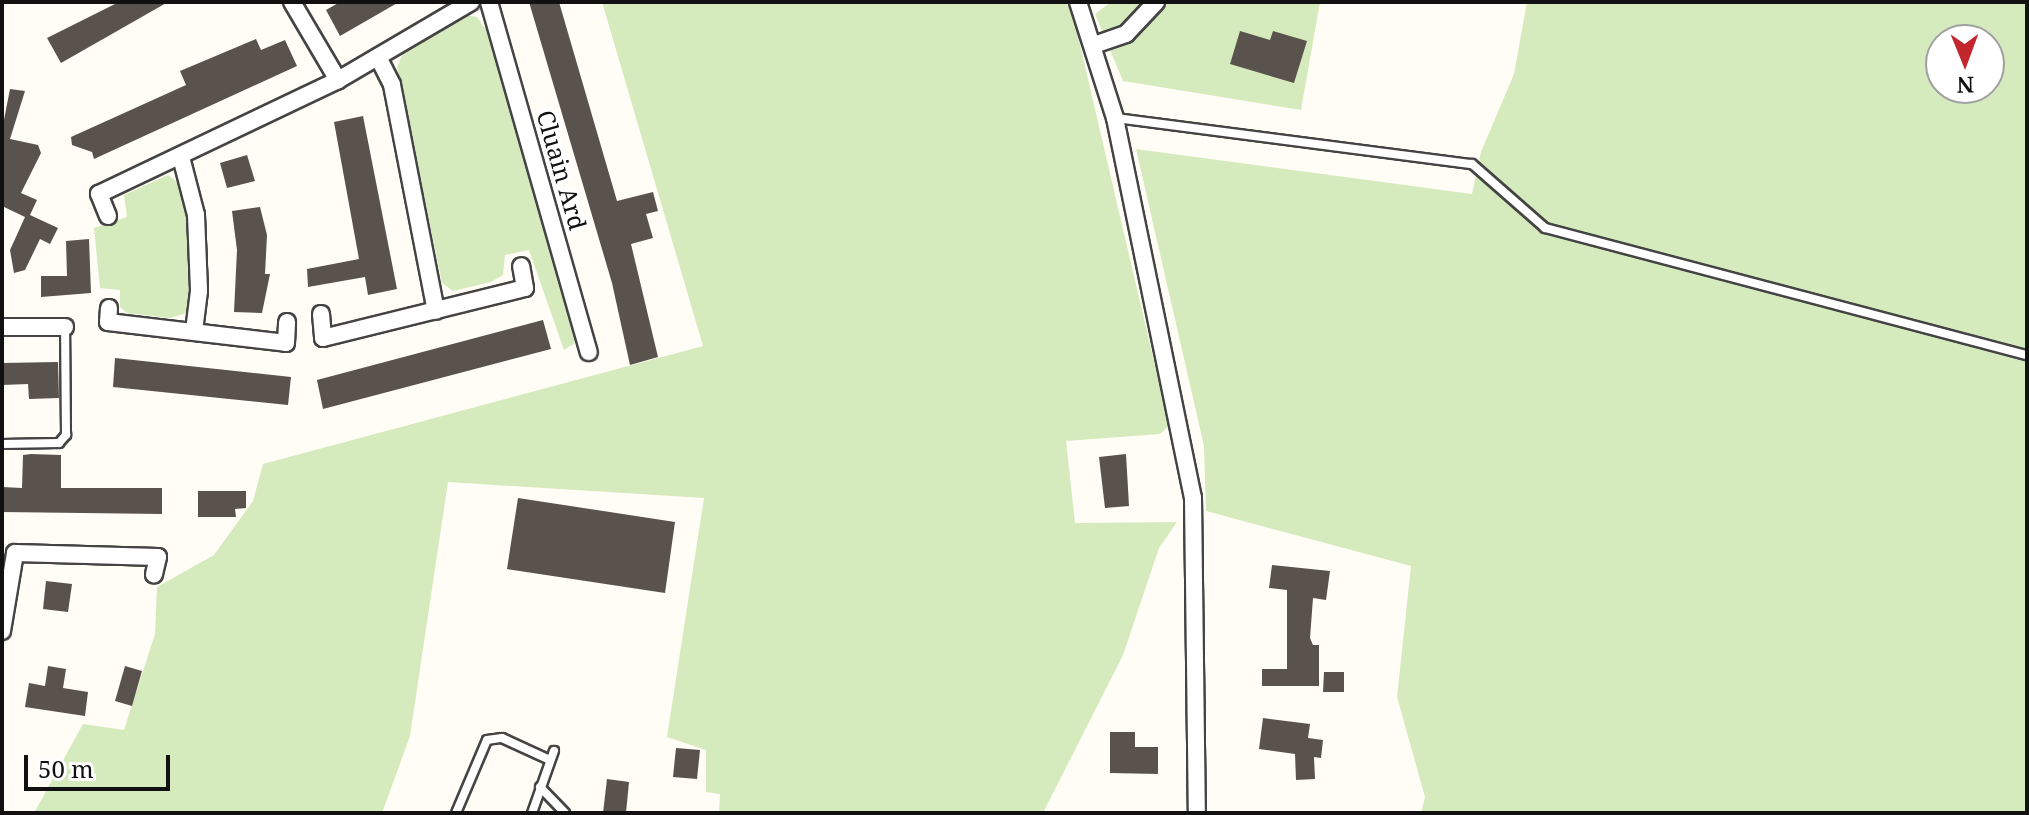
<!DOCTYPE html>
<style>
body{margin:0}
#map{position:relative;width:2029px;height:815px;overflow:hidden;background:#fffdf5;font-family:"Noto Serif",serif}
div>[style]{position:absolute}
.green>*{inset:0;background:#d5ebbd}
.building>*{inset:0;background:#5a524d}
.roads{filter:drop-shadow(2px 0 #444) drop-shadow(-2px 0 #444) drop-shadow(0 2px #444) drop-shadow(0 -2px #444)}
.lane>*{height:8px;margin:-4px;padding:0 4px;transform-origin:4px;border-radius:4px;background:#fff}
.street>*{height:16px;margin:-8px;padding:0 8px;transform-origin:8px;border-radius:8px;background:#fff}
span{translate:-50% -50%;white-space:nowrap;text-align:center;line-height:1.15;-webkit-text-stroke:8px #fff;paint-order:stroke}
.street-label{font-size:24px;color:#111}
.frame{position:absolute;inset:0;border:4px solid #111;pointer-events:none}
.north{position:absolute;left:1925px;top:24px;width:80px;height:80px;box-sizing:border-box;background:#fff;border:2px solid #a0a0a0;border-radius:50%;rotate:179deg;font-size:22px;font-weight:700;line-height:32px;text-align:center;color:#111}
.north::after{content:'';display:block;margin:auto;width:28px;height:36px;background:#c4262e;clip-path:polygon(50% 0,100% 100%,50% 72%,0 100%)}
.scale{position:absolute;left:24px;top:755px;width:146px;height:36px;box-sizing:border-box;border:4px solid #111;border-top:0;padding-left:10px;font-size:24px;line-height:28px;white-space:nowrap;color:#111;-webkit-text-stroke:6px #fff;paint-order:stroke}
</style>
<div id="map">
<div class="green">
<i style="clip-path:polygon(602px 2px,1070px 2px,1169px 426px,1160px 434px,1066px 441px,1075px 523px,1177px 522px,1159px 548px,1123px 655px,1043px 813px,719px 813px,720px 794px,706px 792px,706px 750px,667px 737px,704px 498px,448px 482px,410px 736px,382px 813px,34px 813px,83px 724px,124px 730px,155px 634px,157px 587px,214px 555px,253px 501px,263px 464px,703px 346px)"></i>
<i style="clip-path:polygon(1111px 2px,1320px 2px,1301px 110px,1123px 81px,1095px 14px)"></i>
<i style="clip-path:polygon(evenodd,1527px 2px,2027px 2px,2027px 813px,1421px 813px,1425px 797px,1397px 697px,1411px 566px,1206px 511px,1204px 446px,1136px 149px,1472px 194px,1481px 152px,1514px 74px,1527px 2px,1941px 40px,1989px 40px,1989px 88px,1941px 88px,1941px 40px)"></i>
<i style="clip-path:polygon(460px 14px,477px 17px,487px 31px,577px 334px,574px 344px,564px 350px,529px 250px,505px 255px,503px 275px,491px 282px,453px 291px,442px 283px,397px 67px,405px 49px)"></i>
<i style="clip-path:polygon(168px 175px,180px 184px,188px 216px,192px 253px,187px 313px,170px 318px,127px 313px,120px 307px,120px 290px,100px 288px,94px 228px,127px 217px,124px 195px)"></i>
</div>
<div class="building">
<i style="clip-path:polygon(119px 2px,168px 2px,61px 63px,47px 38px)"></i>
<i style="clip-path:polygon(340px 2px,399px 2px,340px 36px,326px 10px)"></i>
<i style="clip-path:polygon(529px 2px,559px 2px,617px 201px,653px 192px,658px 211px,646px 214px,653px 238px,631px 244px,658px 357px,630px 365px,612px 283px)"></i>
<i style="clip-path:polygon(1240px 31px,1270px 40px,1273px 31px,1307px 41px,1294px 83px,1230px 64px)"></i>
<i style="clip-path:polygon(256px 39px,261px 50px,285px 40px,297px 66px,94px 159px,92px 152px,72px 145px,71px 137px,186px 85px,180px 71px)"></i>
<i style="clip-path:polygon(10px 89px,25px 91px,10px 139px,38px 145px,41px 153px,21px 193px,37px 200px,30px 215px,58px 228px,50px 244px,40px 239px,25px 270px,14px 273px,10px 250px,25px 217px,2px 206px,2px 130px)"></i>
<i style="clip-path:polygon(363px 116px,397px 289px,368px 295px,365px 277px,308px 287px,307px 269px,359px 259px,334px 122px)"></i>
<i style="clip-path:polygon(247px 155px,255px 181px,227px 188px,220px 163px)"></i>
<i style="clip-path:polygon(260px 207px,267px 235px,265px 274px,270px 274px,262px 313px,234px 312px,237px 250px,232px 211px)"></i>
<i style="clip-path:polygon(89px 239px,91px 293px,41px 297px,41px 276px,67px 276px,66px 241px)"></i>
<i style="clip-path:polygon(543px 320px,551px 349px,323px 409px,317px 380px)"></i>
<i style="clip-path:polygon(115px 358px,291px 377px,288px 405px,113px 387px)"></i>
<i style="clip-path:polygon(58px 362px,59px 398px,29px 399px,28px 384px,2px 385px,2px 363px)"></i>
<i style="clip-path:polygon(31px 454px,61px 455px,61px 488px,162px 488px,162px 514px,2px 512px,2px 487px,22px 488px,23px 455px)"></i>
<i style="clip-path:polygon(1126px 454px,1129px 506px,1105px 508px,1099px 457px)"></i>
<i style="clip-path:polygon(198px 491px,246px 491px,246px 508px,235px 509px,236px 517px,198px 517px)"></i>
<i style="clip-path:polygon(518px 498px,675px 522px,665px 593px,507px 569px)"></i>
<i style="clip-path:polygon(1272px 565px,1330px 571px,1326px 600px,1313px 598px,1310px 638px,1313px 645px,1319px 645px,1319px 686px,1262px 686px,1262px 669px,1287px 669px,1287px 590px,1269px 588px)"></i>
<i style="clip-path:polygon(46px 581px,72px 584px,68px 612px,43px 609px)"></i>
<i style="clip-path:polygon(48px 666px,66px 669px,63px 688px,88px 692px,85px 716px,25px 707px,29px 683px,45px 686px)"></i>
<i style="clip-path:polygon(125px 666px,142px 671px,132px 706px,115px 701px)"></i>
<i style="clip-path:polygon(1324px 672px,1344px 672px,1344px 692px,1323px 692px)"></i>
<i style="clip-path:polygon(1263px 718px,1310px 724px,1308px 738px,1323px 740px,1321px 758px,1314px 757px,1315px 779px,1296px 780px,1295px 754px,1259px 749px)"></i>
<i style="clip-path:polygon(1110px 732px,1135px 732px,1135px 747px,1158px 747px,1158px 774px,1110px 773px)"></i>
<i style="clip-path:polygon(676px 748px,700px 750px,697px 779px,673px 777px)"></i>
<i style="clip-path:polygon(607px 779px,629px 782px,626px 813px,603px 813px)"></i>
</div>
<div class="roads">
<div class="lane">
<i style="left:1116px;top:118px;width:359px;rotate:7.4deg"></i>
<i style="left:1472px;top:164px;width:97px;rotate:41.2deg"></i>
<i style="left:1545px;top:228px;width:498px;rotate:14.8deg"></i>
<i style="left:2px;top:444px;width:57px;rotate:-1deg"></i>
<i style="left:59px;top:443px;width:11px;rotate:-49deg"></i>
<i style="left:66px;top:435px;width:108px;rotate:-90.5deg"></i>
<i style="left:540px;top:787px;width:36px;rotate:46deg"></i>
<i style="left:456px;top:813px;width:79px;rotate:-67deg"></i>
<i style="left:487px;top:740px;width:15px;rotate:-8deg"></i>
<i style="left:502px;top:738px;width:53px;rotate:24.6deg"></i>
<i style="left:532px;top:813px;width:66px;rotate:-70.5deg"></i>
</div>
<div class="street">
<i style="left:292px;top:2px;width:91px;rotate:59.5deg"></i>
<i style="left:489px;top:2px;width:364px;rotate:74.1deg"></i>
<i style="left:1078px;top:2px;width:122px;rotate:72.3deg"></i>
<i style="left:1115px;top:118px;width:388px;rotate:78.4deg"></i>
<i style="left:1193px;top:498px;width:315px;rotate:89.3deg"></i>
<i style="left:1094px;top:45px;width:34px;rotate:-19deg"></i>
<i style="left:1126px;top:34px;width:44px;rotate:-46.8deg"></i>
<i style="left:378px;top:57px;width:31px;rotate:63deg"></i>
<i style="left:392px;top:85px;width:230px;rotate:79deg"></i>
<i style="left:181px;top:157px;width:60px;rotate:75.5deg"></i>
<i style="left:196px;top:215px;width:76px;rotate:87.7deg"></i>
<i style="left:199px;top:291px;width:40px;rotate:97.1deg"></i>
<i style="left:108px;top:216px;width:24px;rotate:-112deg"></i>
<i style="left:99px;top:194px;width:265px;rotate:-25.5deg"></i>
<i style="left:338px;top:80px;width:154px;rotate:-30.4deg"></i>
<i style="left:109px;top:308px;width:14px;rotate:94deg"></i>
<i style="left:108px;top:322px;width:179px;rotate:6.7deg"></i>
<i style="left:286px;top:343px;width:21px;rotate:-87deg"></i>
<i style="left:321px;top:314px;width:24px;rotate:85deg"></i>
<i style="left:323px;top:338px;width:208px;rotate:-13.9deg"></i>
<i style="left:525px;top:288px;width:22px;rotate:-100deg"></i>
<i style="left:2px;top:327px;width:63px"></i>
<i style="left:2px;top:631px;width:79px;rotate:-80.5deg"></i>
<i style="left:15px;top:553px;width:143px;rotate:1.6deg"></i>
<i style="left:158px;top:557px;width:18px;rotate:103deg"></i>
</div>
</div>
<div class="street-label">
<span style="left:562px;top:170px;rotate:74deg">Cluain Ard</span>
</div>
<div class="frame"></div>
<div class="north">N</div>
<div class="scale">50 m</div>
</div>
